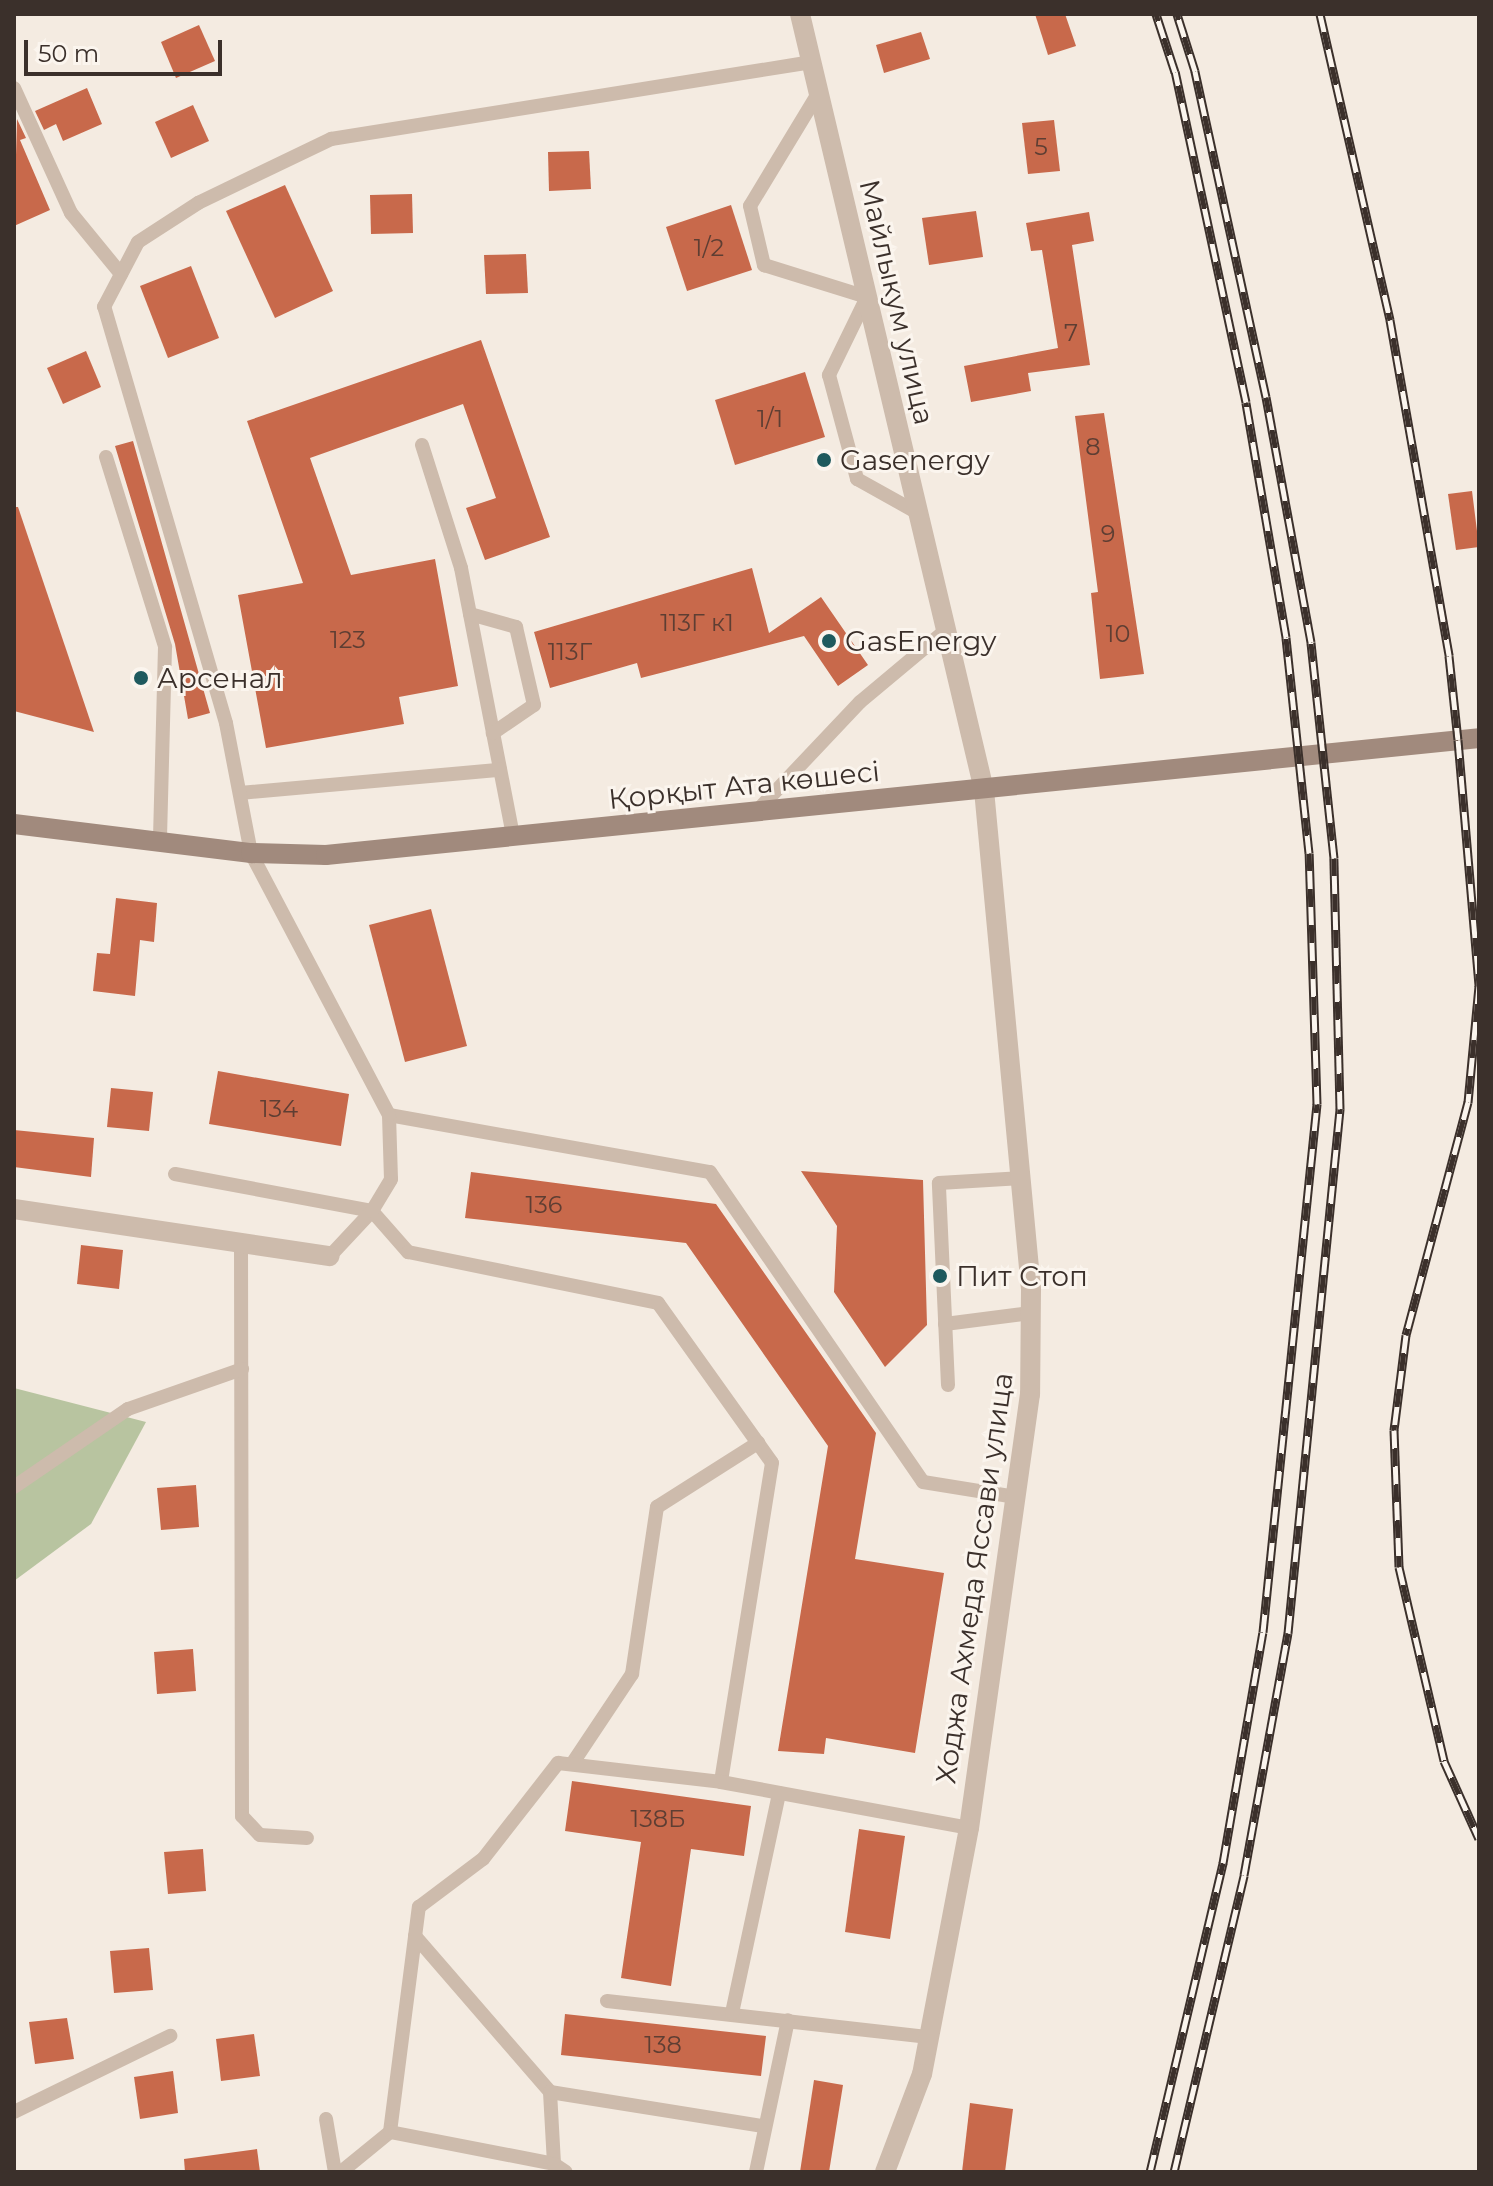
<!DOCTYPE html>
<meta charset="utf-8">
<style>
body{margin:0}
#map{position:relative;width:1493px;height:2186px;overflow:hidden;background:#f4ebe1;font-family:Montserrat,sans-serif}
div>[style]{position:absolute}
.green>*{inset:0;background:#b8c4a0}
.building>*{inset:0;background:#c8694b}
.service>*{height:14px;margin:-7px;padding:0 7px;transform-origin:7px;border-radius:7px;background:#cdbbac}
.minor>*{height:20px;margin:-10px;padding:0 10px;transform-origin:10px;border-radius:10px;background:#cdbbac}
.tertiary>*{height:20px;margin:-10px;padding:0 10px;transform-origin:10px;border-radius:10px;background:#cdbbac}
.secondary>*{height:20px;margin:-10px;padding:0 10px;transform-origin:10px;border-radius:10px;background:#a18a7d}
.rail>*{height:9px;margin-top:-4.5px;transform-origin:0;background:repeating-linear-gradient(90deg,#fbf5ee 0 18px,#3b302b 0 36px);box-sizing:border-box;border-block:2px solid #3b302b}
.dots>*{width:22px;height:22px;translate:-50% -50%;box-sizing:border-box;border:4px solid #fbf5ee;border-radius:50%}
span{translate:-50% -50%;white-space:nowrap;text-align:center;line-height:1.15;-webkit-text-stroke:6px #fbf5ee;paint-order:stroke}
.number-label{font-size:24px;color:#5e3e33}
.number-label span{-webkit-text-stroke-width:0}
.street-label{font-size:28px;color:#3b302b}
.poi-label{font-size:28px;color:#3b302b}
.left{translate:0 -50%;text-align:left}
.frame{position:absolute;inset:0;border:16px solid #3b302b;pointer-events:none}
.scale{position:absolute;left:24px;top:40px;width:198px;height:36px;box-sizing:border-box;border:4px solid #3b302b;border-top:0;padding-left:10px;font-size:24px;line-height:28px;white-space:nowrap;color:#3b302b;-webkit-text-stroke:6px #fbf5ee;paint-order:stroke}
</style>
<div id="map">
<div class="green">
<i style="clip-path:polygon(14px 1388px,146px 1422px,91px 1524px,14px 1581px)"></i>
</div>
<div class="building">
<i style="clip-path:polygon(1035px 14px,1065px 14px,1076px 46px,1048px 55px)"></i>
<i style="clip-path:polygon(199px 25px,215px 61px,176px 78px,161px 42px)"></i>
<i style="clip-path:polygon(921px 32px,930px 59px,884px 73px,876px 45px)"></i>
<i style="clip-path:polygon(87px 88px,102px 124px,63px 141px,56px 124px,44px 130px,35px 111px)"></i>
<i style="clip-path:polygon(193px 105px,209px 141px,171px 158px,155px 122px)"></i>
<i style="clip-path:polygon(17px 119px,26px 138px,20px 140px,50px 210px,14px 226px)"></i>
<i style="clip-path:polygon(1054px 120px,1060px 171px,1028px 174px,1022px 123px)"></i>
<i style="clip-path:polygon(589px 151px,591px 189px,549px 191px,548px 152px)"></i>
<i style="clip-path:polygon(285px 185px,333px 291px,275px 318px,226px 211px)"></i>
<i style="clip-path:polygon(412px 194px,413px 233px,371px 234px,370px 195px)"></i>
<i style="clip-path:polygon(731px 205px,752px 270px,687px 291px,666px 227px)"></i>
<i style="clip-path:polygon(976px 211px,983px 257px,929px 265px,922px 218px)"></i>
<i style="clip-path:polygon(1089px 212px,1094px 241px,1072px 245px,1090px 365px,1028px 373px,1031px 391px,971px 402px,964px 366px,1058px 348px,1042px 250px,1031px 251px,1026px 223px)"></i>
<i style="clip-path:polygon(526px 254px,528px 293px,486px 294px,484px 255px)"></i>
<i style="clip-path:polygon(191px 266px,219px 338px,168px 358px,140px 286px)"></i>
<i style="clip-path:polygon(481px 340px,550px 537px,485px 560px,466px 508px,496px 498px,463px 404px,310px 458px,351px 575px,435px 559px,458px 686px,399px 697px,404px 724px,266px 748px,238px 595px,303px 583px,247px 421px)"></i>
<i style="clip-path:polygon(86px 351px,101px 387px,63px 404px,47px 368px)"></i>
<i style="clip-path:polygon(805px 372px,825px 437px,735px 465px,715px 400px)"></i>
<i style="clip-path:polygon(1104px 413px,1144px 674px,1100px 679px,1091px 593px,1098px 592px,1075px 416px)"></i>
<i style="clip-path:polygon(133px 441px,210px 713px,188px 719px,175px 644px,115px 446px)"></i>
<i style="clip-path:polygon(1472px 491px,1479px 547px,1456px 550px,1448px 494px)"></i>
<i style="clip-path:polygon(14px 507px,18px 507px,94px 732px,14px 711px)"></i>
<i style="clip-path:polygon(752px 568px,769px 633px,821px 597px,868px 665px,838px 686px,804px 636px,641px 678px,637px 663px,550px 688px,534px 632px)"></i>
<i style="clip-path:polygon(116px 898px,157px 903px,154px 942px,140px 940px,135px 996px,93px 991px,97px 953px,110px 954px)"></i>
<i style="clip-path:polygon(431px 909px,467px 1046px,405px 1062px,369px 925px)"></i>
<i style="clip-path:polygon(218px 1071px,349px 1094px,341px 1146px,209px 1124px)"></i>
<i style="clip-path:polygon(111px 1088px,153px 1092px,149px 1131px,107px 1127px)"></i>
<i style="clip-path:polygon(14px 1130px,94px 1138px,91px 1177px,14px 1167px)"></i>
<i style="clip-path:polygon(801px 1171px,923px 1180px,927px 1325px,885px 1367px,834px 1292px,837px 1226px)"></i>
<i style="clip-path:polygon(471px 1172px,716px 1204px,876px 1433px,855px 1559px,944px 1573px,915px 1753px,826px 1738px,824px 1754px,778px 1751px,828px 1446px,686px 1243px,465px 1218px)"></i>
<i style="clip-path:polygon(81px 1245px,123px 1250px,119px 1289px,77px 1284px)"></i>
<i style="clip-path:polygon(196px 1485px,199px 1527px,161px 1530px,157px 1488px)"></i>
<i style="clip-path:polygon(193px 1649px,196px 1691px,157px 1694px,154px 1652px)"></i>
<i style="clip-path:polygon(572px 1781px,751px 1806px,744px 1856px,691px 1849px,671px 1986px,621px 1978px,641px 1842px,565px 1831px)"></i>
<i style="clip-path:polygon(859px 1829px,905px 1836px,890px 1939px,845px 1932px)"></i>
<i style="clip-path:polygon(203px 1849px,206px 1891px,168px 1894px,164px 1852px)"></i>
<i style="clip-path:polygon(149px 1948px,153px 1990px,114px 1993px,110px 1951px)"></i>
<i style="clip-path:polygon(565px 2014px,766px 2036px,761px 2076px,561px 2055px)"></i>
<i style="clip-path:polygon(67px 2018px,74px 2059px,35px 2064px,29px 2022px)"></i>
<i style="clip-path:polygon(254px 2034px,260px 2076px,221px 2081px,216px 2039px)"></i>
<i style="clip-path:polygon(173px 2071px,178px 2113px,140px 2119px,134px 2077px)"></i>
<i style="clip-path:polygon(814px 2080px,843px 2085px,829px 2172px,800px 2172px)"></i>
<i style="clip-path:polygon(970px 2103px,1013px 2109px,1005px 2172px,962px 2172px)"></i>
<i style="clip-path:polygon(257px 2149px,260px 2172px,185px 2172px,184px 2159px)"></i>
</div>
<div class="service">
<i style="left:14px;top:88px;width:137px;rotate:65.5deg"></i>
<i style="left:71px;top:213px;width:79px;rotate:50.7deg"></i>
<i style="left:819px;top:92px;width:133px;rotate:121.2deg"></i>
<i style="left:750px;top:206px;width:61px;rotate:76.7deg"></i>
<i style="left:764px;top:265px;width:108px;rotate:17.3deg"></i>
<i style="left:867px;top:297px;width:87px;rotate:116deg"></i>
<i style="left:829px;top:375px;width:108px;rotate:74.9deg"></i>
<i style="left:857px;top:479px;width:70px;rotate:29.1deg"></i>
<i style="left:422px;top:445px;width:129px;rotate:72.4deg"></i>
<i style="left:461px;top:568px;width:273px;rotate:79deg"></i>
<i style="left:106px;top:457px;width:199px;rotate:72.7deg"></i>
<i style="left:165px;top:647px;width:195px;rotate:91.5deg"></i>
<i style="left:470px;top:614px;width:48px;rotate:15.8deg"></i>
<i style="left:516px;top:627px;width:80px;rotate:77deg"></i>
<i style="left:534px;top:705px;width:50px;rotate:145.7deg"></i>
<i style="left:240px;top:793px;width:261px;rotate:-5.1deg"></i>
<i style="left:756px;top:812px;width:151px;rotate:-46.6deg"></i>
<i style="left:860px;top:702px;width:112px;rotate:-39.9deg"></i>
<i style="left:389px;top:1115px;width:326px;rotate:10.1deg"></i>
<i style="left:710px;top:1172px;width:376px;rotate:55.5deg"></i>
<i style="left:923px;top:1482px;width:94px;rotate:9.2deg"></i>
<i style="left:175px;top:1174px;width:200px;rotate:10.6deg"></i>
<i style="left:372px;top:1211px;width:55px;rotate:48.7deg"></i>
<i style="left:408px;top:1252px;width:255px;rotate:11.5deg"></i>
<i style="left:658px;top:1303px;width:196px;rotate:54.5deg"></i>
<i style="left:772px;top:1463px;width:323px;rotate:99.1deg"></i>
<i style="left:241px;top:1244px;width:572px;rotate:89.9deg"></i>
<i style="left:242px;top:1816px;width:26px;rotate:47deg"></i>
<i style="left:260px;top:1835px;width:47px;rotate:3.7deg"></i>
<i style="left:330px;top:1256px;width:62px;rotate:-47deg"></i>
<i style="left:372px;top:1211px;width:37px;rotate:-59deg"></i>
<i style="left:391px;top:1179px;width:64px;rotate:-91.8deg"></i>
<i style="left:389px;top:1115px;width:296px;rotate:-117.8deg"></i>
<i style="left:251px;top:853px;width:132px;rotate:-100.9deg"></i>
<i style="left:226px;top:723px;width:434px;rotate:-106.3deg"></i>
<i style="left:104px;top:307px;width:73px;rotate:-62.4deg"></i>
<i style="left:138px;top:242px;width:72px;rotate:-33deg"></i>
<i style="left:198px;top:203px;width:148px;rotate:-25.7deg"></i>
<i style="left:331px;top:139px;width:487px;rotate:-9.1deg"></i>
<i style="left:945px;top:1324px;width:87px;rotate:-7.3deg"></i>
<i style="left:948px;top:1385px;width:202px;rotate:-92.6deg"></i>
<i style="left:939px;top:1183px;width:81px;rotate:-3.5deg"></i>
<i style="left:14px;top:1487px;width:138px;rotate:-34.4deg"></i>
<i style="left:128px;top:1409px;width:121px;rotate:-19.3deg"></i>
<i style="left:574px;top:1761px;width:105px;rotate:-56.3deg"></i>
<i style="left:632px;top:1674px;width:169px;rotate:-81.5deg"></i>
<i style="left:657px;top:1507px;width:120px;rotate:-32.4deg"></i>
<i style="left:415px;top:1936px;width:206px;rotate:49.1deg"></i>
<i style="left:550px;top:2092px;width:72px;rotate:86.8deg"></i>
<i style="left:607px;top:2001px;width:324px;rotate:6.4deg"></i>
<i style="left:732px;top:2013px;width:225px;rotate:-77.9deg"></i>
<i style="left:550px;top:2092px;width:216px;rotate:9.1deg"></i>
<i style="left:14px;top:2112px;width:174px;rotate:-26deg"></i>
<i style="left:326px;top:2119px;width:54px;rotate:80.4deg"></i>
<i style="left:390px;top:2132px;width:227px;rotate:-82.7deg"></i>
<i style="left:419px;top:1907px;width:80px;rotate:-36.9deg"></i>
<i style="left:483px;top:1859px;width:122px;rotate:-52deg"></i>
<i style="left:558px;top:1763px;width:164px;rotate:6.6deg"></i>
<i style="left:721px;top:1782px;width:252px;rotate:10.5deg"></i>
<i style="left:341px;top:2172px;width:63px;rotate:-39.2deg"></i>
<i style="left:390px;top:2132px;width:167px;rotate:11deg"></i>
<i style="left:554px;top:2164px;width:14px;rotate:34deg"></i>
<i style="left:756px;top:2172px;width:155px;rotate:-78.1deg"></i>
</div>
<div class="minor">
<i style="left:14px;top:1209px;width:319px;rotate:8.5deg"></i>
</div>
<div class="tertiary">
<i style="left:800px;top:14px;width:798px;rotate:76.66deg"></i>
<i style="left:984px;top:790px;width:501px;rotate:84.62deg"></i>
<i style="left:1031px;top:1289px;width:105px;rotate:90.5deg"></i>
<i style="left:1030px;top:1394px;width:438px;rotate:98deg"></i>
<i style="left:969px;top:1828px;width:250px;rotate:100.8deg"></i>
<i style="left:922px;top:2074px;width:105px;rotate:110.7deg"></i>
</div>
<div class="secondary">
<i style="left:14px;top:824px;width:239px;rotate:7deg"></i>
<i style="left:251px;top:853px;width:75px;rotate:1.5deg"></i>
<i style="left:326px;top:855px;width:1159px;rotate:-5.79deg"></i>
</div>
<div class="rail">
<i style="left:1320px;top:14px;width:314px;rotate:77.1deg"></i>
<i style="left:1390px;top:320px;width:341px;rotate:80deg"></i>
<i style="left:1449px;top:656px;width:84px;rotate:83.9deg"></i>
<i style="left:1458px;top:740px;width:247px;rotate:85.1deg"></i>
<i style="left:1479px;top:986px;width:117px;rotate:95.4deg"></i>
<i style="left:1468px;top:1102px;width:241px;rotate:104.9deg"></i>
<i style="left:1406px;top:1335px;width:96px;rotate:97.2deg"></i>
<i style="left:1394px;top:1430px;width:137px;rotate:87.9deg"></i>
<i style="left:1399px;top:1567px;width:199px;rotate:76.9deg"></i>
<i style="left:1444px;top:1761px;width:85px;rotate:65.8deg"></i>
<i style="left:1150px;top:2172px;width:318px;rotate:-76.7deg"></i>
<i style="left:1223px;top:1863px;width:234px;rotate:-80.2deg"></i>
<i style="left:1263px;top:1632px;width:531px;rotate:-84.16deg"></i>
<i style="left:1317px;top:1104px;width:251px;rotate:-91.8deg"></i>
<i style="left:1309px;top:853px;width:217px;rotate:-96.1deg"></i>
<i style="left:1286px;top:637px;width:238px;rotate:-99.7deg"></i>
<i style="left:1246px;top:402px;width:338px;rotate:-102.1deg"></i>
<i style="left:1175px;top:72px;width:61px;rotate:-108.1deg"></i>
<i style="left:1174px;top:2172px;width:305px;rotate:-76.7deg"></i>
<i style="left:1244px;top:1875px;width:246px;rotate:-79.7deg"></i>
<i style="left:1288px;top:1633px;width:527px;rotate:-84.33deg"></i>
<i style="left:1340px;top:1109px;width:251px;rotate:-91.4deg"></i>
<i style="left:1334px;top:858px;width:217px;rotate:-96.1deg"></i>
<i style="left:1311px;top:642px;width:249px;rotate:-100.4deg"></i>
<i style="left:1266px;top:397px;width:334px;rotate:-102.3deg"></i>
<i style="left:1195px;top:71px;width:60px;rotate:-107.5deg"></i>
</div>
<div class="dots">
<i style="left:824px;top:460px;background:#1f5a5e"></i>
<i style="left:829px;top:641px;background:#1f5a5e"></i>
<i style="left:141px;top:678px;background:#1f5a5e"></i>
<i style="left:940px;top:1276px;background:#1f5a5e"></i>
</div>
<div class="number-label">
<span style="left:1041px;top:147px">5</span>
<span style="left:709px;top:248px">1/2</span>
<span style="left:1071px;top:333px">7</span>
<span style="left:770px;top:419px">1/1</span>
<span style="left:1093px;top:447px">8</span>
<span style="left:1108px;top:534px">9</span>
<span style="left:697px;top:623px">113Г к1</span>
<span style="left:1118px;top:634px">10</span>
<span style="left:348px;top:640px">123</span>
<span style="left:570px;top:652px">113Г</span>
<span style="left:279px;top:1109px">134</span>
<span style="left:544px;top:1205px">136</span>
<span style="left:658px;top:1819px">138Б</span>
<span style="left:663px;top:2045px">138</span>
</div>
<div class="street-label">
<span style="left:897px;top:302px;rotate:77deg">Майлыкум улица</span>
<span style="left:744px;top:785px;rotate:-6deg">Қорқыт Ата көшесі</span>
<span style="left:974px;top:1578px;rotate:-82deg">Ходжа Ахмеда Яссави улица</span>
</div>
<div class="poi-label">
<span class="left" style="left:840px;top:460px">Gasenergy</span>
<span class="left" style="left:845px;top:641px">GasEnergy</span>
<span class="left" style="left:157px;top:678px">Арсенал</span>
<span class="left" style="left:956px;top:1276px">Пит Стоп</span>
</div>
<div class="frame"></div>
<div class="scale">50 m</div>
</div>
